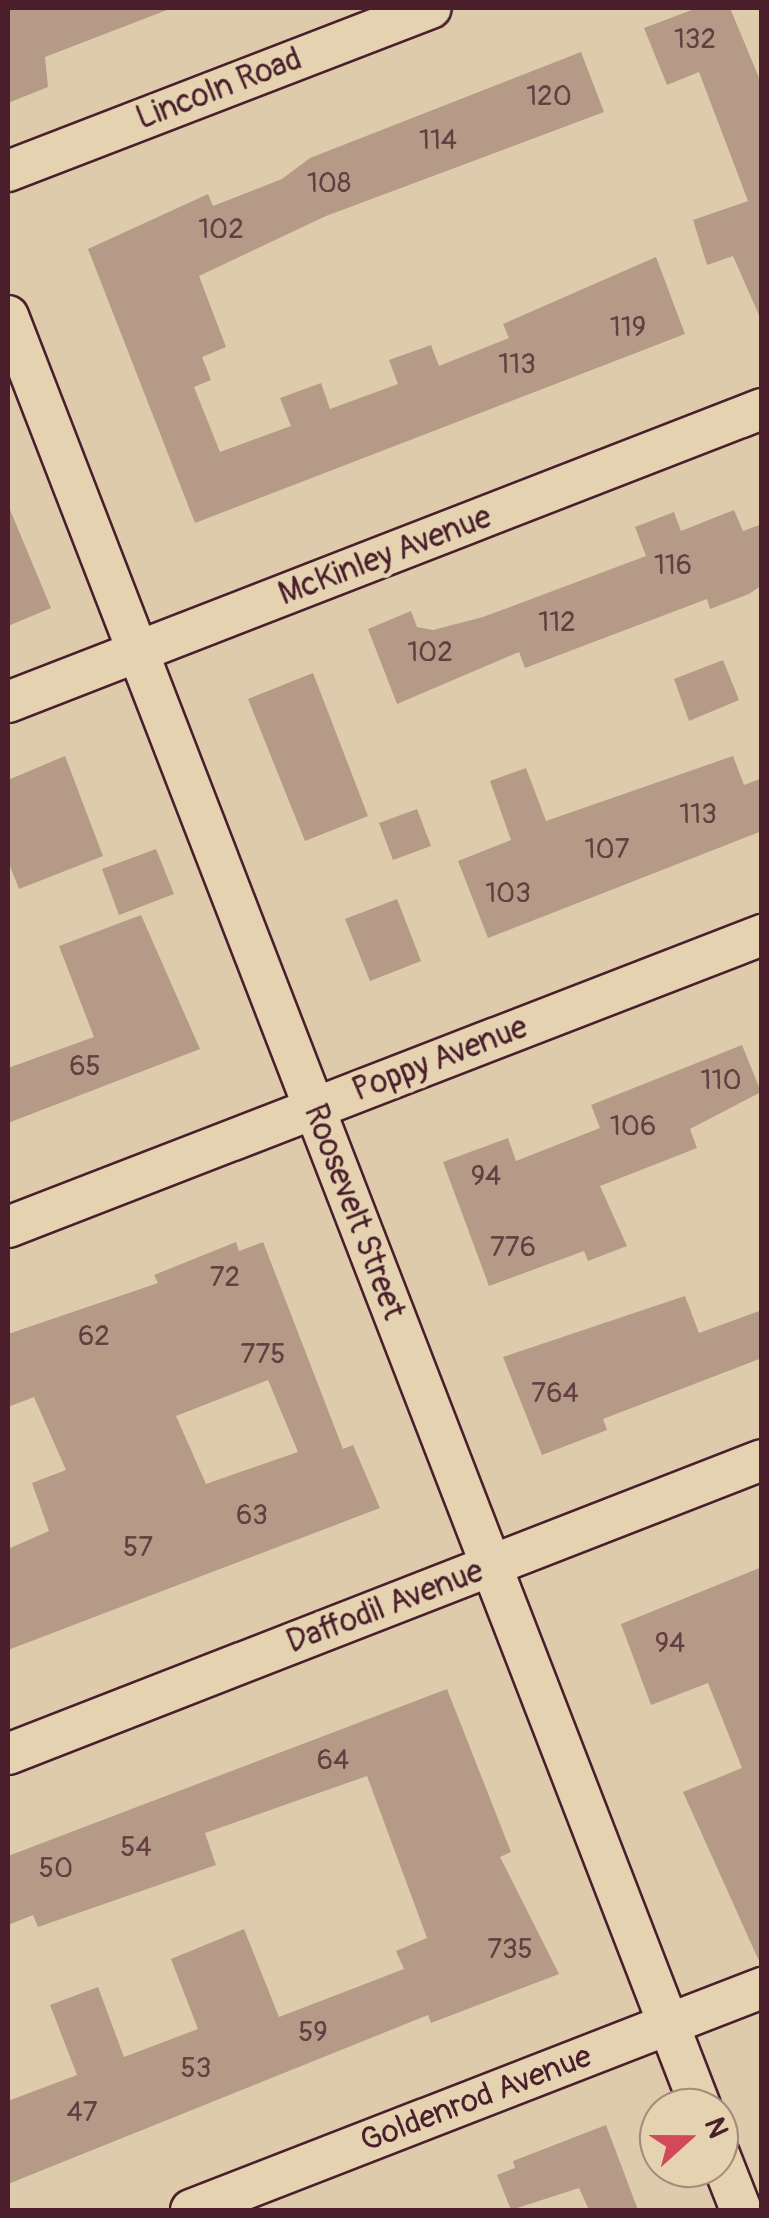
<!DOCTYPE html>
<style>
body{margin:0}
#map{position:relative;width:769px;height:2218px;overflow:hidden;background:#decbab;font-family:Pangolin,sans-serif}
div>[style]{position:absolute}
.building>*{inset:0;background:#b59a87}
.roads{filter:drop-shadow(2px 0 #4a1f2b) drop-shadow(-2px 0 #4a1f2b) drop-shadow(0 2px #4a1f2b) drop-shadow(0 -2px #4a1f2b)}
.street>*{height:40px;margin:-20px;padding:0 20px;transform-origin:20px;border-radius:20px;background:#e4d2b0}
span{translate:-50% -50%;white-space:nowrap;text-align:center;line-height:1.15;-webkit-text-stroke:9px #e4d2b0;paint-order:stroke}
.number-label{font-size:28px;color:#653e42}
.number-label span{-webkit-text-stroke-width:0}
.street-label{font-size:32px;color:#4a1f2b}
.frame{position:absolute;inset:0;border:10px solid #4a1f2b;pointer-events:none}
.north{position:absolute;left:639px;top:2088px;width:100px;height:100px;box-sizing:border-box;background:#e4d2b0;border:2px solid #a68a7b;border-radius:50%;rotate:69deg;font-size:28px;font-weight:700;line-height:40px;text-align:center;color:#4a1f2b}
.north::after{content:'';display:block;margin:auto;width:35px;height:45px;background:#d1495b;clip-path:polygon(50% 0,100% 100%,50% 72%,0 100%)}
</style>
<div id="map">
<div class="building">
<i style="clip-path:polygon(8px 8px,166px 8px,167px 10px,45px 57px,48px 87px,8px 103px)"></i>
<i style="clip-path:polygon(697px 8px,730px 8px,762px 85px,762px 322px,733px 256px,707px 265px,693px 220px,748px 201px,699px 72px,667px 85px,644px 28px)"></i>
<i style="clip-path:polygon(581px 52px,604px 112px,326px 216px,199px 276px,226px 347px,202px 357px,211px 380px,194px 387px,220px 452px,291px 426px,280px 398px,321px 383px,330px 409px,398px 384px,389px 360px,431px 345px,439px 366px,509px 338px,503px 324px,656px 257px,685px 334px,195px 523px,88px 249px,208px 194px,213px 206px,282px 179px,310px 158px)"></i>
<i style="clip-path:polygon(8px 505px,51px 608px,8px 626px)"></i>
<i style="clip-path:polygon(734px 510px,743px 531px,762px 524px,762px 585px,749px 594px,710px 609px,707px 599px,525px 668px,519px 652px,397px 704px,368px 629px,411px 611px,417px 627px,433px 630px,483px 617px,646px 556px,635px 527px,674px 512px,681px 531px)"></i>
<i style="clip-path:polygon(723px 660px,739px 700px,689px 721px,674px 679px)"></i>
<i style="clip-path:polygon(313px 673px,368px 816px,305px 841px,248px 699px)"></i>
<i style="clip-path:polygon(65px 756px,103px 856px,19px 889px,8px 861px,8px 780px)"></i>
<i style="clip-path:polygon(733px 756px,744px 785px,762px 778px,762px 831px,488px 938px,458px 861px,511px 840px,490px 781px,526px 768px,546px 821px)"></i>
<i style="clip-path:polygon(417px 809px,431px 846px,393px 860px,379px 823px)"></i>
<i style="clip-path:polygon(156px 849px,174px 894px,119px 915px,102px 869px)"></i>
<i style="clip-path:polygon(397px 899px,421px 961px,370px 981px,345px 919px)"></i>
<i style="clip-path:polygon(141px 915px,200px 1049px,8px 1123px,8px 1068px,94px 1037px,59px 946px)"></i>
<i style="clip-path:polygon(742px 1045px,761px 1092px,690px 1129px,697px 1148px,600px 1186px,627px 1246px,588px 1261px,584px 1251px,489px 1286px,443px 1162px,508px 1138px,516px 1161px,600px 1128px,591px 1105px)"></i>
<i style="clip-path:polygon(evenodd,236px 1242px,239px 1251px,263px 1242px,343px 1449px,353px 1445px,380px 1508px,8px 1650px,8px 1549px,49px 1531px,32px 1483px,66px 1470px,34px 1397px,8px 1407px,8px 1334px,158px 1283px,154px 1275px,236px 1242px,268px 1380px,298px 1452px,206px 1484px,176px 1416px,268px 1380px)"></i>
<i style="clip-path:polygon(685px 1296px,699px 1333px,762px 1310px,762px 1358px,603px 1419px,607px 1430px,542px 1455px,503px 1357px)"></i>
<i style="clip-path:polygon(762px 1567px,762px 1961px,759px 1961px,683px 1792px,742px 1768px,708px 1683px,651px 1705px,621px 1624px)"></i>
<i style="clip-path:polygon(447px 1689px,511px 1852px,500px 1857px,559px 1974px,431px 2023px,428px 2015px,8px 2184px,8px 2101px,77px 2075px,50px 2005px,98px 1987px,124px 2057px,198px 2029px,171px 1959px,244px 1929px,279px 2017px,404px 1969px,396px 1951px,427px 1938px,367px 1776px,205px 1833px,216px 1865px,38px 1927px,33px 1915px,8px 1925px,8px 1856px)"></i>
<i style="clip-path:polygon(606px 2125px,638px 2210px,589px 2210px,579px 2188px,511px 2210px,497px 2175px,515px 2168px,513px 2161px)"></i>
</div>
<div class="roads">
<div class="street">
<i style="left:8px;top:171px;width:453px;rotate:-21.1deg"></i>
<i style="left:8px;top:316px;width:1921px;rotate:68.86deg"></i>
<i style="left:8px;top:702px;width:809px;rotate:-21.24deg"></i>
<i style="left:8px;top:1227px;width:809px;rotate:-21.17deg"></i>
<i style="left:8px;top:1754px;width:809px;rotate:-21.3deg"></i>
<i style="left:719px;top:2154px;width:60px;rotate:68.6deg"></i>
<i style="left:191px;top:2210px;width:613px;rotate:-21.25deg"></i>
</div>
</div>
<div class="number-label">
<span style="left:695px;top:40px">132</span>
<span style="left:549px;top:97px">120</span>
<span style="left:438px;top:141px">114</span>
<span style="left:329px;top:184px">108</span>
<span style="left:221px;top:230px">102</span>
<span style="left:628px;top:328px">119</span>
<span style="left:517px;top:365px">113</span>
<span style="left:673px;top:566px">116</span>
<span style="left:557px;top:623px">112</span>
<span style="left:430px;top:653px">102</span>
<span style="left:698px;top:815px">113</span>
<span style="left:607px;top:850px">107</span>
<span style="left:508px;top:894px">103</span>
<span style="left:85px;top:1067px">65</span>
<span style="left:721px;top:1081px">110</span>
<span style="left:633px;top:1127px">106</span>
<span style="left:486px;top:1177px">94</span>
<span style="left:513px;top:1248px">776</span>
<span style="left:225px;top:1278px">72</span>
<span style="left:94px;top:1337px">62</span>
<span style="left:263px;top:1355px">775</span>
<span style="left:555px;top:1394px">764</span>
<span style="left:252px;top:1516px">63</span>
<span style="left:138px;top:1548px">57</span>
<span style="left:670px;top:1644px">94</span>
<span style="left:333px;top:1761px">64</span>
<span style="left:136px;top:1848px">54</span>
<span style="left:56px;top:1869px">50</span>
<span style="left:510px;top:1950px">735</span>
<span style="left:313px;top:2033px">59</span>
<span style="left:196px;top:2069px">53</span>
<span style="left:82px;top:2113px">47</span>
</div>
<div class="street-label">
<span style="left:219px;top:89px;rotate:-21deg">Lincoln Road</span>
<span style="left:385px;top:556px;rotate:-21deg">McKinley Avenue</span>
<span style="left:440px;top:1059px;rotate:-21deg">Poppy Avenue</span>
<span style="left:354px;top:1212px;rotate:69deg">Roosevelt Street</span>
<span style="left:385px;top:1607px;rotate:-21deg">Daffodil Avenue</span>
<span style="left:476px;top:2099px;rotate:-21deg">Goldenrod Avenue</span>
</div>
<div class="frame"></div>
<div class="north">N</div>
</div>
